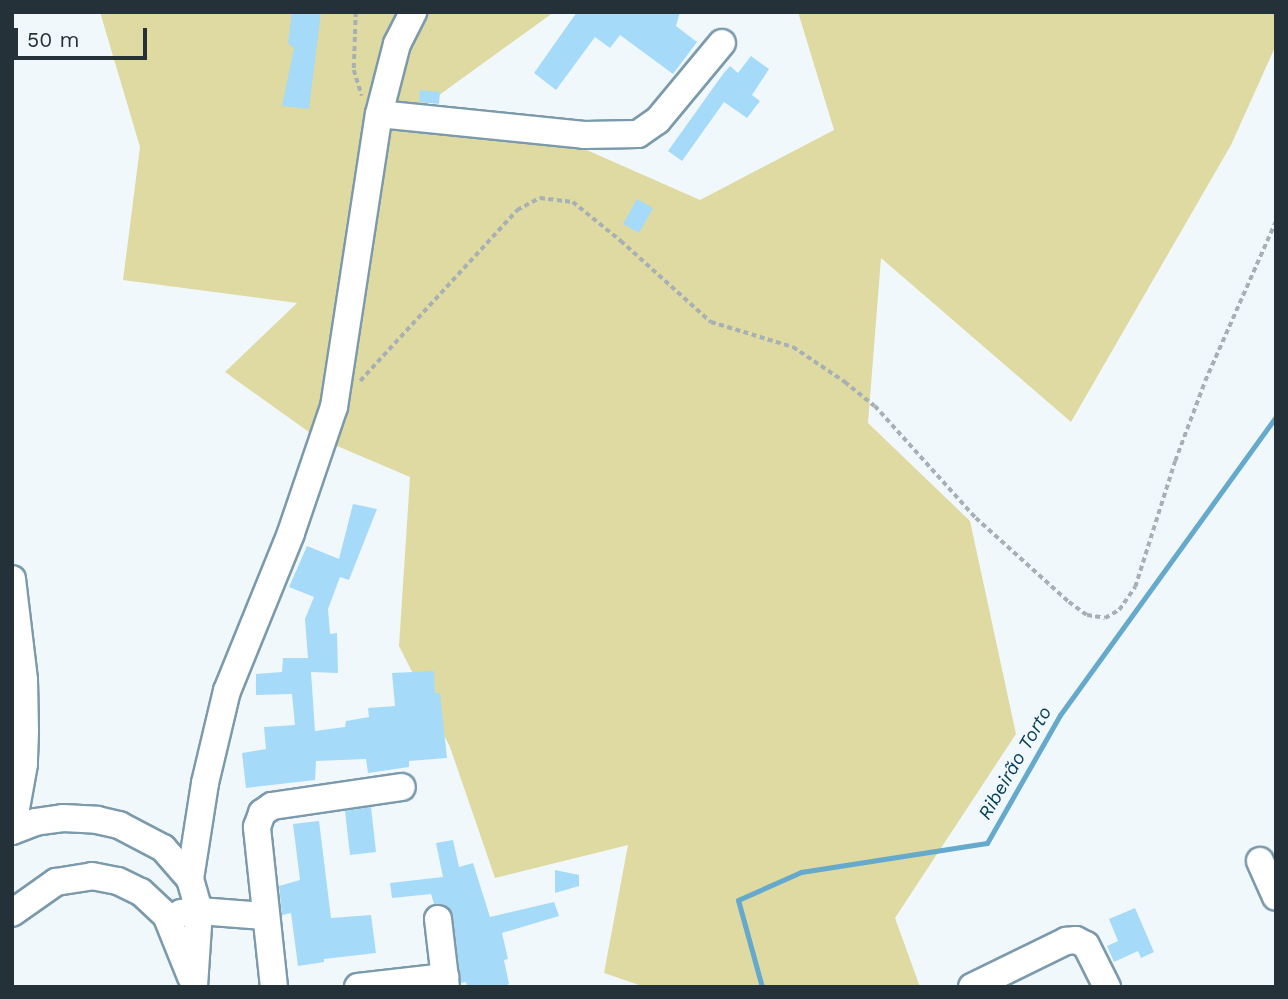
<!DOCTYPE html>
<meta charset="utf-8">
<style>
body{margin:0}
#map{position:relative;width:1288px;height:999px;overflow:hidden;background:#f1f8fb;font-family:"Work Sans",sans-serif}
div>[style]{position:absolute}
.green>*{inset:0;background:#dedaa1}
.stream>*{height:5px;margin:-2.5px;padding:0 2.5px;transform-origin:2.5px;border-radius:2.5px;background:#65a9cc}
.building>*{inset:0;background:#a5dbf8}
.path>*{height:3.5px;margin-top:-1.75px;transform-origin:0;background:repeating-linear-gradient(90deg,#a7b0b4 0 5px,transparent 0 8.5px)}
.roads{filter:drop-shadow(2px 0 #7b9aab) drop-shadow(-2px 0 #7b9aab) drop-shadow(0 2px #7b9aab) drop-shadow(0 -2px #7b9aab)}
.minor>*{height:26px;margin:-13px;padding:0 13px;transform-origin:13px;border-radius:13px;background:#fff}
span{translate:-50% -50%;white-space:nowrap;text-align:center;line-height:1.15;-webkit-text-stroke:7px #f1f8fb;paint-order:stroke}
.water-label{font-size:19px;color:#003c54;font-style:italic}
.frame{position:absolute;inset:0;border:14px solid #243138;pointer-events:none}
.scale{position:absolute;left:14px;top:28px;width:133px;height:32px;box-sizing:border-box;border:4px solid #243138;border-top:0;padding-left:9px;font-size:21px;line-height:24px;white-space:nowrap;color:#243138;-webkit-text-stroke:5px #f1f8fb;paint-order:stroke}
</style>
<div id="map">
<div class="green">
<i style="clip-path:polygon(100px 12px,554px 12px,424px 106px,555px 136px,700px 200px,834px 130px,798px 12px,1276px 12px,1276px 45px,1231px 145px,1071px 422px,881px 258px,868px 423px,970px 521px,1016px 734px,895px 918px,920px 987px,645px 987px,604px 973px,628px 845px,495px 878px,450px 747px,399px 646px,410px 477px,316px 437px,225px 372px,297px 303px,123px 280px,140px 147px)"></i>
</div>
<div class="stream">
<i style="left:762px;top:987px;width:90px;rotate:-105.4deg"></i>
<i style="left:738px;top:900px;width:69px;rotate:-24deg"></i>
<i style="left:801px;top:872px;width:188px;rotate:-8.9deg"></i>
<i style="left:987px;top:843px;width:147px;rotate:-60.3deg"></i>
<i style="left:1060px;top:715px;width:368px;rotate:-54.1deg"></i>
</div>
<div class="building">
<i style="clip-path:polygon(292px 12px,321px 12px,309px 109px,282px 106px,294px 48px,288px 43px)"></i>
<i style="clip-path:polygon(577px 12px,680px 12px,676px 26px,697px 42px,673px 74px,620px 35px,610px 48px,595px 37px,556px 90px,534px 73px)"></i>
<i style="clip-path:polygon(751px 56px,769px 69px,752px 95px,760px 101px,747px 118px,724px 102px,682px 161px,668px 151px,723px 74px,730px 66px,738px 73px)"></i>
<i style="clip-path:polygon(420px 90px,440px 92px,439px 104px,419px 102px)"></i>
<i style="clip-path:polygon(637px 199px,653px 208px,639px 233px,623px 224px)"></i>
<i style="clip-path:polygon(353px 504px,377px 509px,349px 580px,340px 577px,328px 609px,330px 634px,337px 633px,338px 673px,311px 672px,315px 731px,345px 727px,346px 721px,369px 717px,368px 708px,395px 706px,392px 673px,434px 671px,435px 693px,440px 693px,447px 758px,409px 761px,409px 767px,368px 773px,366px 759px,316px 761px,315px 780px,246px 788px,242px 753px,266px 749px,264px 727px,295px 725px,292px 694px,256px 695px,256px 674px,282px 672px,283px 658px,308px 658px,305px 619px,314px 597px,289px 587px,307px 546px,339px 559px)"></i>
<i style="clip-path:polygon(371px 807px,376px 852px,350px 855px,345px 811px)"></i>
<i style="clip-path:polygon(319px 821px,331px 918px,371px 915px,376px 953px,324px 959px,324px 962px,298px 966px,291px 913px,282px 915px,279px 886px,300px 880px,293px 824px)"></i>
<i style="clip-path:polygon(453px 840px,459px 867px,473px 863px,490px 917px,554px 902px,559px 916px,502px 933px,508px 959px,504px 960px,509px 984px,503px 987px,467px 987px,466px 982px,461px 983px,453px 916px,445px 905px,434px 904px,431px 894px,392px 898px,390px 883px,443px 877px,436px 843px)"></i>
<i style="clip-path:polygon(555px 870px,579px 875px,579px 886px,555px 893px)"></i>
<i style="clip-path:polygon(1135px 908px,1154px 952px,1141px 958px,1138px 951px,1114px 962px,1107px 946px,1118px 941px,1109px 919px)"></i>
</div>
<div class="path">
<i style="left:356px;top:12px;width:58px;rotate:92deg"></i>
<i style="left:354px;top:70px;width:27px;rotate:73deg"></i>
<i style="left:360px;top:381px;width:232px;rotate:-47.4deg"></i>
<i style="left:517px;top:210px;width:26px;rotate:-28deg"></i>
<i style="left:540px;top:198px;width:33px;rotate:7deg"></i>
<i style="left:573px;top:202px;width:62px;rotate:39.1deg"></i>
<i style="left:621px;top:241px;width:121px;rotate:42deg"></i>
<i style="left:711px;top:322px;width:86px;rotate:17deg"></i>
<i style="left:793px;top:347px;width:63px;rotate:33.9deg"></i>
<i style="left:845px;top:382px;width:38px;rotate:39deg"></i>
<i style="left:875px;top:406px;width:151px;rotate:48deg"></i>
<i style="left:976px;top:518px;width:125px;rotate:42.1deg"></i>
<i style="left:1069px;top:602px;width:22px;rotate:36deg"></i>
<i style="left:1087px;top:615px;width:18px;rotate:9deg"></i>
<i style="left:1105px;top:618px;width:16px;rotate:-30deg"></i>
<i style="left:1119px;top:610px;width:28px;rotate:-55deg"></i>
<i style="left:1135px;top:587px;width:132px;rotate:-72.4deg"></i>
<i style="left:1175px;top:461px;width:85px;rotate:-69.4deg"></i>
<i style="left:1205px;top:381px;width:175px;rotate:-66.1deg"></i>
</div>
<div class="roads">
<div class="minor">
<i style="left:379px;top:114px;width:206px;rotate:5.8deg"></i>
<i style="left:584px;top:135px;width:54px;rotate:-1.1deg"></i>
<i style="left:638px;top:134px;width:24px;rotate:-35deg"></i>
<i style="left:658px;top:120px;width:100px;rotate:-50.3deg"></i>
<i style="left:12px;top:579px;width:102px;rotate:83.2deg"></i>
<i style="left:24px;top:680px;width:51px;rotate:88.9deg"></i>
<i style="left:25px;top:731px;width:33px;rotate:92deg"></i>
<i style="left:24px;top:764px;width:68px;rotate:100.2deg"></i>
<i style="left:12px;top:831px;width:25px;rotate:-21deg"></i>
<i style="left:35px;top:822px;width:28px;rotate:-8deg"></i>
<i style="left:63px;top:818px;width:34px;rotate:3deg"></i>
<i style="left:97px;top:820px;width:23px;rotate:13deg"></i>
<i style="left:119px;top:825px;width:50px;rotate:27.6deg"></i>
<i style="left:163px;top:848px;width:41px;rotate:48.9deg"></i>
<i style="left:190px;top:879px;width:33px;rotate:74deg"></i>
<i style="left:199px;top:911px;width:76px;rotate:93.8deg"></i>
<i style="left:1260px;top:861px;width:39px;rotate:66deg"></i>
<i style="left:190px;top:879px;width:97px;rotate:-81.1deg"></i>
<i style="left:205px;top:783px;width:95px;rotate:-76.6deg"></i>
<i style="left:227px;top:691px;width:170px;rotate:-67.9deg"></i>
<i style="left:291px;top:533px;width:133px;rotate:-71.2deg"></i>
<i style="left:334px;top:407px;width:296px;rotate:-81.3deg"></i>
<i style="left:379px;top:114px;width:72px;rotate:-75.6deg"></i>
<i style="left:397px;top:44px;width:36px;rotate:-63deg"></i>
<i style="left:12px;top:913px;width:54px;rotate:-35.2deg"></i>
<i style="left:56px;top:882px;width:36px;rotate:-9deg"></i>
<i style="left:92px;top:876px;width:26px;rotate:11deg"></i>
<i style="left:118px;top:881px;width:25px;rotate:26deg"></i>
<i style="left:141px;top:892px;width:34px;rotate:43deg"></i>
<i style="left:166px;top:915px;width:67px;rotate:68deg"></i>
<i style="left:181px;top:913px;width:18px;rotate:-6deg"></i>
<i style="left:199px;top:911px;width:65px;rotate:4.4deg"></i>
<i style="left:438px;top:919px;width:68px;rotate:83.3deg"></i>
<i style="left:274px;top:987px;width:161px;rotate:-96.1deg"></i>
<i style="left:257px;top:827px;width:15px;rotate:-70deg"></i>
<i style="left:262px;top:813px;width:12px;rotate:-35deg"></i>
<i style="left:272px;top:806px;width:131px;rotate:-8.3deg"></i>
<i style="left:358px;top:987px;width:88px;rotate:-6.6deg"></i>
<i style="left:972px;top:987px;width:105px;rotate:-26.1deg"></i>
<i style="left:1066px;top:941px;width:10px;rotate:-6deg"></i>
<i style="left:1076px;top:940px;width:11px;rotate:27deg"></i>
<i style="left:1086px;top:945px;width:47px;rotate:63.4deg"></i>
</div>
</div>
<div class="water-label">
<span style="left:1015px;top:763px;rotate:-60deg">Ribeirão Torto</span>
</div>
<div class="frame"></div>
<div class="scale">50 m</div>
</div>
